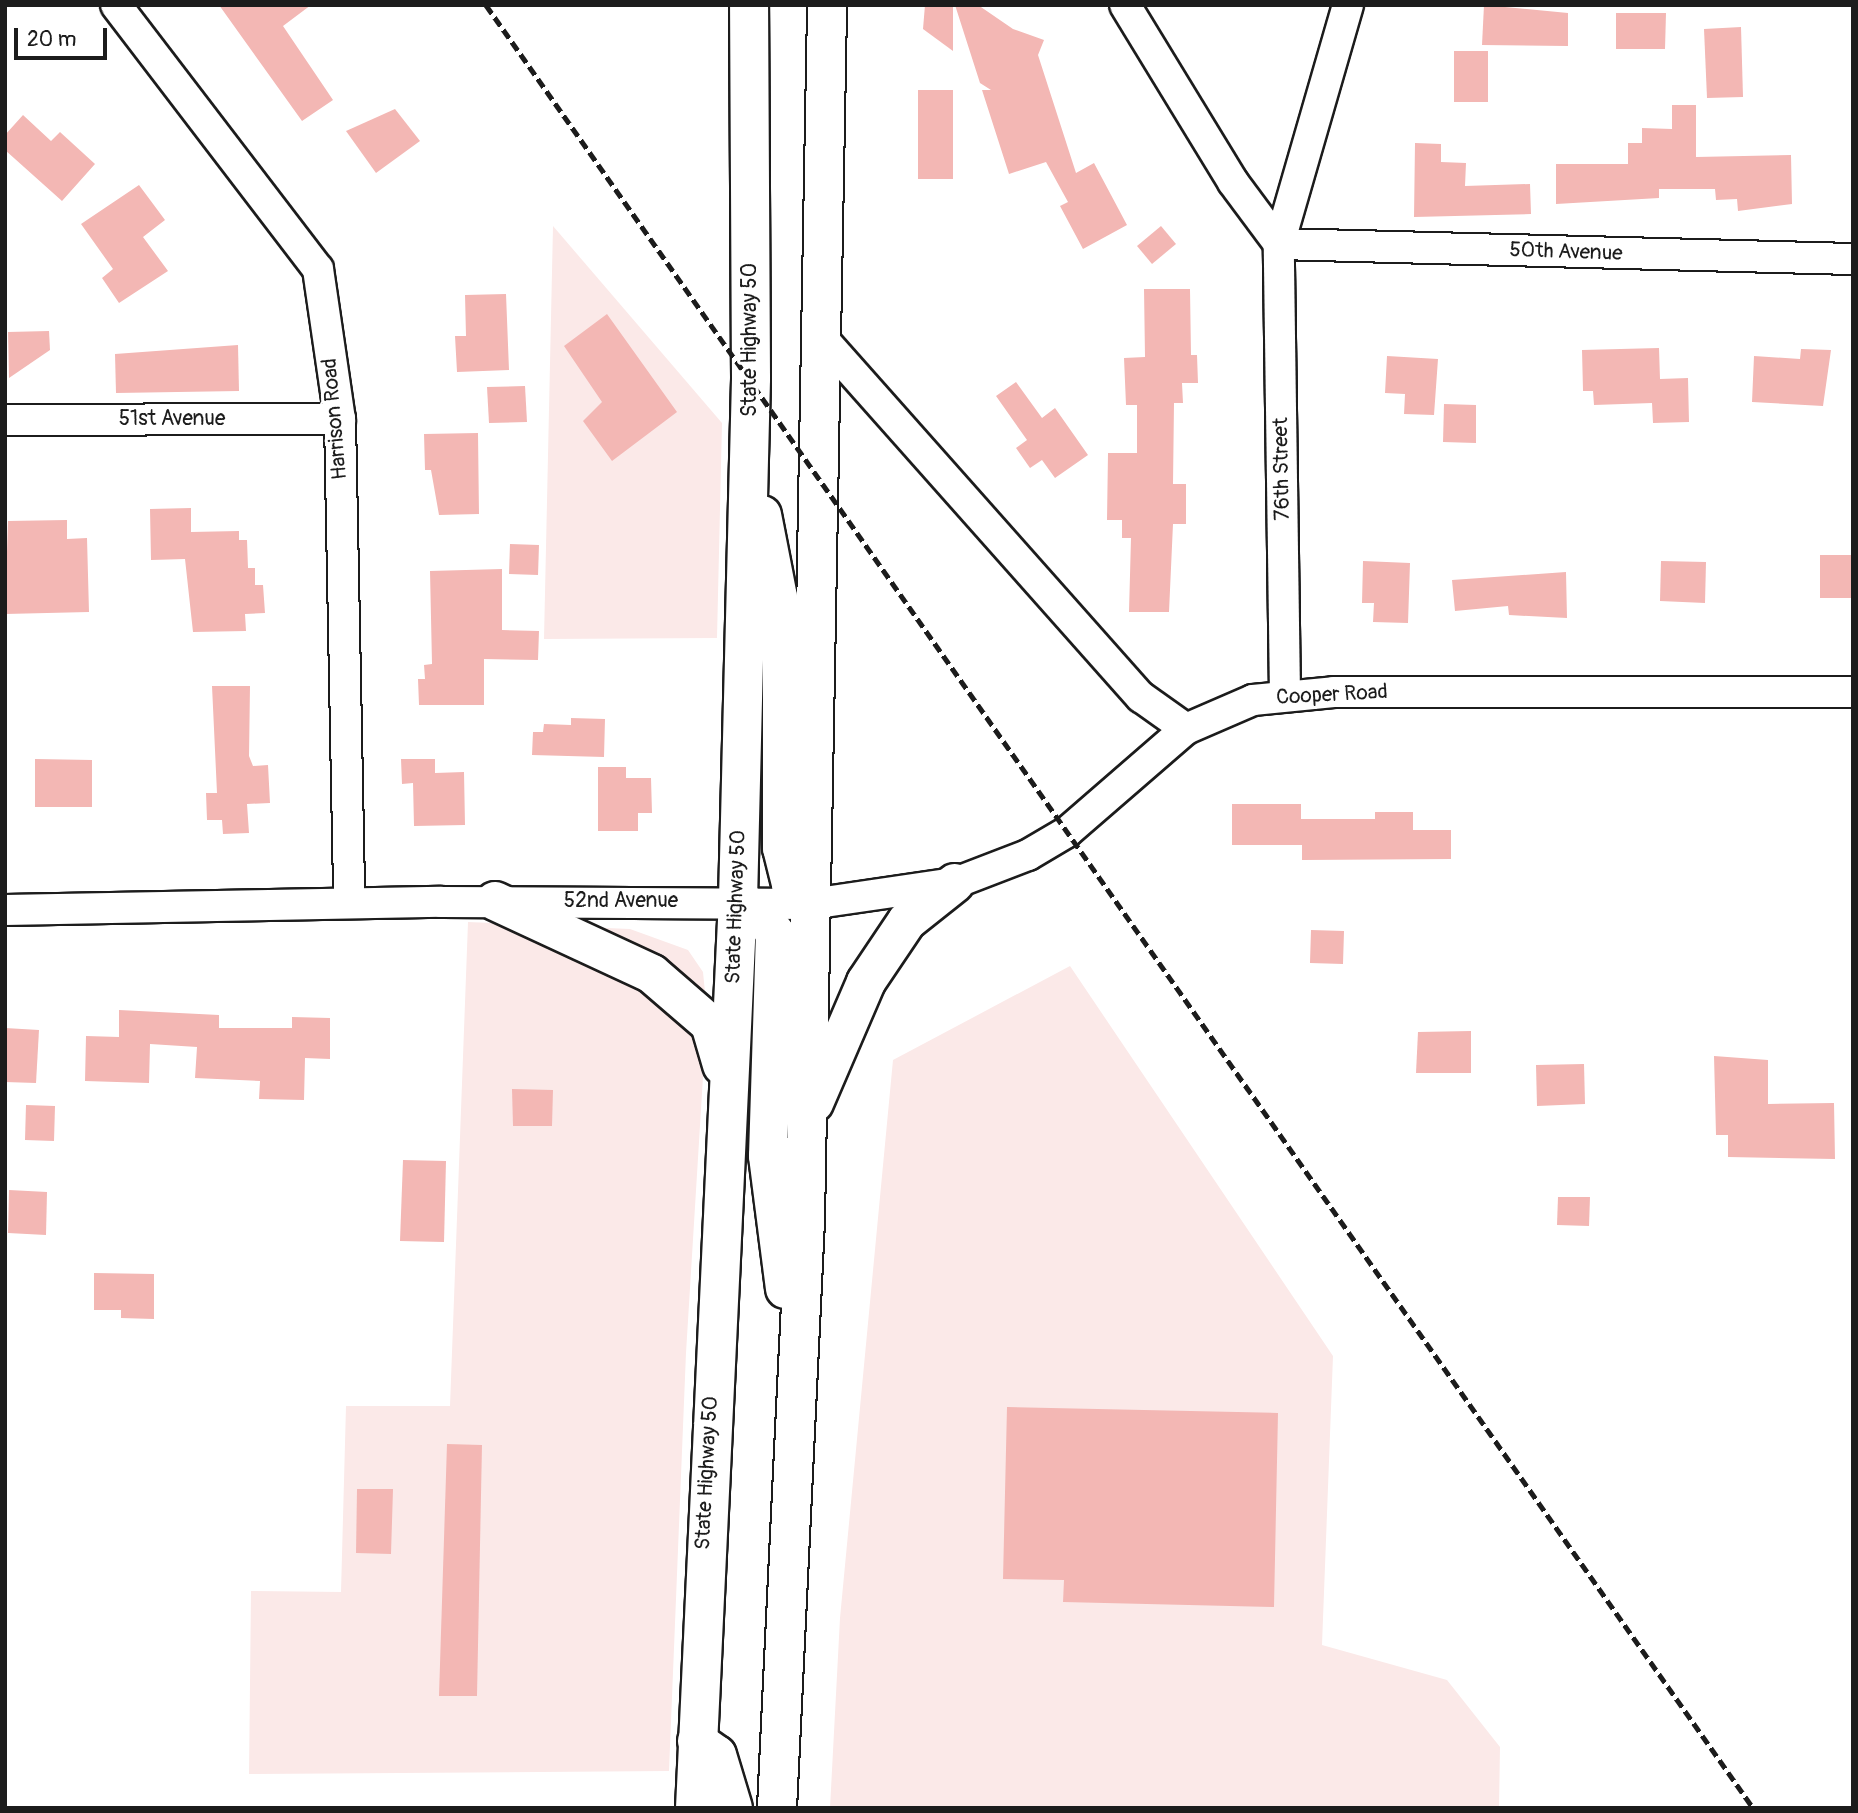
<!DOCTYPE html>
<style>
body{margin:0}
#map{position:relative;width:1858px;height:1813px;overflow:hidden;background:#fff;font-family:Pangolin,sans-serif}
div>[style]{position:absolute}
.built>*{inset:0;background:#fbe9e8}
.building>*{inset:0;background:#f3b7b4}
.roads{filter:drop-shadow(2px 0 #1c1c1c) drop-shadow(-2px 0 #1c1c1c) drop-shadow(0 2px #1c1c1c) drop-shadow(0 -2px #1c1c1c)}
.minor>*{height:30px;margin:-15px;padding:0 15px;transform-origin:15px;border-radius:15px;background:#fff}
.major>*{height:38px;margin:-19px;padding:0 19px;transform-origin:19px;border-radius:19px;background:#fff}
.rail>*{height:5px;margin-top:-2.5px;transform-origin:0;background:repeating-linear-gradient(90deg,#1c1c1c 0 10px,transparent 0 15px)}
span{translate:-50% -50%;white-space:nowrap;text-align:center;line-height:1.15;-webkit-text-stroke:6px #fff;paint-order:stroke}
.street-label{font-size:21px;color:#1c1c1c}
.frame{position:absolute;inset:0;border:7px solid #1c1c1c;pointer-events:none}
.scale{position:absolute;left:14px;top:28px;width:93px;height:32px;box-sizing:border-box;border:4px solid #1c1c1c;border-top:0;padding-left:9px;font-size:21px;line-height:24px;white-space:nowrap;color:#1c1c1c;-webkit-text-stroke:5px #fff;paint-order:stroke}
</style>
<div id="map">
<div class="built">
<i style="clip-path:polygon(553px 226px,722px 423px,717px 638px,544px 639px)"></i>
<i style="clip-path:polygon(468px 922px,630px 929px,688px 950px,703px 972px,707px 1012px,686px 1353px,669px 1771px,249px 1774px,251px 1591px,341px 1592px,346px 1406px,450px 1406px)"></i>
<i style="clip-path:polygon(1070px 966px,1333px 1356px,1322px 1645px,1447px 1680px,1500px 1747px,1499px 1808px,830px 1808px,840px 1618px,893px 1060px)"></i>
</div>
<div class="building">
<i style="clip-path:polygon(219px 5px,311px 5px,283px 26px,333px 100px,302px 121px)"></i>
<i style="clip-path:polygon(925px 5px,953px 5px,953px 51px,923px 29px)"></i>
<i style="clip-path:polygon(955px 5px,978px 5px,1013px 29px,1044px 40px,1038px 55px,1076px 173px,1094px 163px,1127px 225px,1083px 249px,1060px 206px,1068px 202px,1046px 162px,1009px 174px,982px 90px,991px 90px,980px 83px)"></i>
<i style="clip-path:polygon(1484px 5px,1568px 13px,1568px 46px,1482px 45px)"></i>
<i style="clip-path:polygon(1616px 13px,1666px 13px,1665px 49px,1616px 49px)"></i>
<i style="clip-path:polygon(1741px 27px,1743px 97px,1707px 98px,1704px 29px)"></i>
<i style="clip-path:polygon(1454px 51px,1488px 51px,1488px 102px,1454px 102px)"></i>
<i style="clip-path:polygon(918px 90px,953px 90px,953px 179px,918px 179px)"></i>
<i style="clip-path:polygon(1672px 105px,1696px 105px,1696px 157px,1791px 155px,1792px 204px,1738px 211px,1737px 199px,1716px 200px,1715px 189px,1659px 189px,1659px 198px,1556px 204px,1556px 164px,1628px 164px,1628px 143px,1642px 143px,1642px 128px,1672px 129px)"></i>
<i style="clip-path:polygon(395px 109px,420px 141px,376px 173px,346px 131px)"></i>
<i style="clip-path:polygon(23px 115px,51px 141px,60px 132px,95px 164px,62px 201px,5px 150px,5px 135px)"></i>
<i style="clip-path:polygon(1415px 143px,1441px 144px,1441px 162px,1466px 163px,1465px 186px,1530px 184px,1531px 214px,1414px 217px)"></i>
<i style="clip-path:polygon(139px 185px,165px 220px,143px 237px,168px 271px,119px 303px,102px 278px,113px 269px,81px 224px)"></i>
<i style="clip-path:polygon(1161px 226px,1176px 244px,1152px 264px,1137px 246px)"></i>
<i style="clip-path:polygon(1144px 289px,1190px 289px,1191px 355px,1197px 355px,1198px 383px,1182px 383px,1183px 403px,1174px 403px,1173px 484px,1186px 484px,1186px 524px,1173px 524px,1169px 612px,1129px 612px,1131px 538px,1122px 538px,1122px 520px,1107px 520px,1108px 453px,1137px 453px,1137px 405px,1126px 405px,1124px 358px,1145px 357px)"></i>
<i style="clip-path:polygon(506px 294px,509px 370px,457px 372px,455px 336px,466px 336px,465px 295px)"></i>
<i style="clip-path:polygon(607px 314px,677px 412px,612px 461px,583px 421px,602px 402px,564px 346px)"></i>
<i style="clip-path:polygon(49px 331px,50px 350px,9px 378px,8px 332px)"></i>
<i style="clip-path:polygon(238px 345px,239px 391px,116px 393px,115px 354px)"></i>
<i style="clip-path:polygon(1659px 348px,1660px 379px,1688px 378px,1689px 422px,1653px 423px,1652px 403px,1594px 405px,1593px 391px,1583px 391px,1582px 350px)"></i>
<i style="clip-path:polygon(1801px 349px,1831px 350px,1823px 406px,1752px 402px,1754px 356px,1800px 359px)"></i>
<i style="clip-path:polygon(1387px 356px,1438px 359px,1434px 415px,1404px 414px,1405px 394px,1385px 393px)"></i>
<i style="clip-path:polygon(1016px 382px,1042px 418px,1055px 408px,1088px 455px,1055px 478px,1042px 460px,1030px 468px,1016px 448px,1027px 440px,996px 396px)"></i>
<i style="clip-path:polygon(525px 386px,527px 422px,489px 423px,487px 387px)"></i>
<i style="clip-path:polygon(1444px 404px,1476px 405px,1476px 443px,1443px 442px)"></i>
<i style="clip-path:polygon(478px 433px,479px 514px,439px 515px,431px 470px,425px 470px,424px 434px)"></i>
<i style="clip-path:polygon(191px 508px,191px 532px,239px 531px,239px 540px,247px 540px,248px 568px,255px 568px,255px 585px,263px 585px,265px 613px,245px 614px,246px 631px,193px 632px,185px 559px,151px 560px,150px 509px)"></i>
<i style="clip-path:polygon(67px 520px,67px 539px,87px 538px,89px 612px,5px 614px,8px 521px)"></i>
<i style="clip-path:polygon(510px 544px,539px 545px,538px 575px,509px 574px)"></i>
<i style="clip-path:polygon(1820px 555px,1853px 555px,1853px 598px,1820px 598px)"></i>
<i style="clip-path:polygon(1363px 561px,1410px 563px,1408px 623px,1373px 622px,1374px 603px,1362px 603px)"></i>
<i style="clip-path:polygon(1661px 561px,1706px 562px,1705px 603px,1660px 601px)"></i>
<i style="clip-path:polygon(502px 569px,502px 630px,539px 631px,538px 660px,484px 659px,484px 705px,419px 705px,418px 679px,425px 679px,424px 665px,432px 664px,430px 571px)"></i>
<i style="clip-path:polygon(1566px 572px,1567px 618px,1509px 615px,1508px 606px,1455px 611px,1452px 580px)"></i>
<i style="clip-path:polygon(212px 686px,250px 686px,249px 756px,253px 766px,268px 765px,270px 803px,247px 804px,249px 833px,223px 834px,222px 820px,207px 820px,206px 793px,217px 793px)"></i>
<i style="clip-path:polygon(571px 718px,605px 719px,604px 757px,532px 755px,533px 732px,543px 732px,544px 724px,571px 725px)"></i>
<i style="clip-path:polygon(35px 759px,92px 760px,92px 807px,35px 807px)"></i>
<i style="clip-path:polygon(401px 759px,435px 759px,435px 773px,464px 772px,465px 825px,414px 826px,413px 783px,402px 784px)"></i>
<i style="clip-path:polygon(598px 767px,626px 767px,626px 778px,651px 778px,652px 813px,638px 813px,638px 831px,598px 831px)"></i>
<i style="clip-path:polygon(1232px 804px,1301px 804px,1301px 819px,1375px 819px,1375px 812px,1413px 812px,1413px 830px,1451px 830px,1451px 859px,1302px 860px,1302px 845px,1232px 845px)"></i>
<i style="clip-path:polygon(1311px 930px,1344px 931px,1343px 964px,1310px 963px)"></i>
<i style="clip-path:polygon(119px 1010px,219px 1015px,219px 1028px,292px 1028px,292px 1017px,330px 1018px,330px 1059px,305px 1058px,304px 1100px,259px 1099px,260px 1081px,195px 1078px,197px 1047px,150px 1044px,149px 1083px,85px 1081px,86px 1036px,119px 1037px)"></i>
<i style="clip-path:polygon(5px 1028px,39px 1030px,36px 1083px,5px 1082px)"></i>
<i style="clip-path:polygon(1471px 1031px,1471px 1073px,1416px 1073px,1418px 1032px)"></i>
<i style="clip-path:polygon(1714px 1056px,1768px 1060px,1768px 1104px,1834px 1103px,1835px 1159px,1728px 1157px,1728px 1135px,1716px 1135px)"></i>
<i style="clip-path:polygon(1584px 1064px,1585px 1104px,1537px 1106px,1536px 1065px)"></i>
<i style="clip-path:polygon(512px 1089px,553px 1090px,552px 1126px,513px 1126px)"></i>
<i style="clip-path:polygon(26px 1105px,55px 1106px,54px 1141px,25px 1140px)"></i>
<i style="clip-path:polygon(403px 1160px,446px 1161px,444px 1242px,400px 1241px)"></i>
<i style="clip-path:polygon(9px 1190px,47px 1192px,46px 1235px,8px 1233px)"></i>
<i style="clip-path:polygon(1558px 1197px,1590px 1197px,1589px 1226px,1557px 1225px)"></i>
<i style="clip-path:polygon(94px 1273px,154px 1274px,154px 1319px,121px 1318px,121px 1310px,94px 1310px)"></i>
<i style="clip-path:polygon(1007px 1407px,1278px 1413px,1274px 1607px,1063px 1602px,1064px 1580px,1003px 1579px)"></i>
<i style="clip-path:polygon(447px 1444px,482px 1445px,477px 1696px,439px 1696px)"></i>
<i style="clip-path:polygon(357px 1489px,393px 1489px,391px 1554px,356px 1553px)"></i>
</div>
<div class="roads">
<div class="minor">
<i style="left:116px;top:5px;width:332px;rotate:52.6deg"></i>
<i style="left:318px;top:269px;width:152px;rotate:81.7deg"></i>
<i style="left:340px;top:419px;width:483px;rotate:88.9deg"></i>
<i style="left:1125px;top:5px;width:207px;rotate:58.6deg"></i>
<i style="left:1233px;top:182px;width:77px;rotate:53.4deg"></i>
<i style="left:1279px;top:244px;width:574px;rotate:1.5deg"></i>
<i style="left:821px;top:337px;width:482px;rotate:48.4deg"></i>
<i style="left:1141px;top:697px;width:55px;rotate:35.4deg"></i>
<i style="left:5px;top:420px;width:335px;rotate:-0.2deg"></i>
<i style="left:1285px;top:695px;width:451px;rotate:-90.8deg"></i>
<i style="left:1279px;top:244px;width:249px;rotate:-73.9deg"></i>
<i style="left:5px;top:910px;width:436px;rotate:-1.1deg"></i>
<i style="left:441px;top:902px;width:370px;rotate:0.3deg"></i>
<i style="left:811px;top:904px;width:146px;rotate:-8.3deg"></i>
<i style="left:955px;top:883px;width:78px;rotate:-21deg"></i>
<i style="left:1028px;top:855px;width:45px;rotate:-30.5deg"></i>
<i style="left:1067px;top:832px;width:157px;rotate:-40.9deg"></i>
<i style="left:1186px;top:729px;width:73px;rotate:-23.4deg"></i>
<i style="left:1253px;top:700px;width:81px;rotate:-5.6deg"></i>
<i style="left:1334px;top:692px;width:519px"></i>
</div>
<div class="major">
<i style="left:762px;top:515px;width:84px;rotate:79deg"></i>
<i style="left:778px;top:597px;width:68px;rotate:86.6deg"></i>
<i style="left:782px;top:665px;width:183px;rotate:90deg"></i>
<i style="left:782px;top:848px;width:37px;rotate:76deg"></i>
<i style="left:791px;top:884px;width:28px;rotate:45deg"></i>
<i style="left:738px;top:900px;width:22px;rotate:27deg"></i>
<i style="left:758px;top:910px;width:29px;rotate:54deg"></i>
<i style="left:775px;top:933px;width:223px;rotate:91.8deg"></i>
<i style="left:768px;top:1156px;width:134px;rotate:82.7deg"></i>
<i style="left:495px;top:901px;width:173px;rotate:24.9deg"></i>
<i style="left:652px;top:974px;width:77px;rotate:40.8deg"></i>
<i style="left:710px;top:1024px;width:43px;rotate:73.7deg"></i>
<i style="left:814px;top:1103px;width:132px;rotate:-66.7deg"></i>
<i style="left:866px;top:982px;width:73px;rotate:-56.1deg"></i>
<i style="left:907px;top:921px;width:61px;rotate:-38.4deg"></i>
<i style="left:697px;top:1741px;width:24px;rotate:35deg"></i>
<i style="left:717px;top:1755px;width:55px;rotate:73.2deg"></i>
<i style="left:695px;top:1808px;width:909px;rotate:-87.29deg"></i>
<i style="left:738px;top:900px;width:522px;rotate:-88.57deg"></i>
<i style="left:751px;top:378px;width:373px;rotate:-90.3deg"></i>
<i style="left:777px;top:1808px;width:588px;rotate:-87.27deg"></i>
<i style="left:805px;top:1221px;width:1216px;rotate:-88.96deg"></i>
</div>
</div>
<div class="rail">
<i style="left:486px;top:5px;width:2204px;rotate:54.9deg"></i>
</div>
<div class="street-label">
<span style="left:1566px;top:252px;rotate:2deg">50th Avenue</span>
<span style="left:750px;top:340px;rotate:-90deg">State Highway 50</span>
<span style="left:172px;top:419px">51st Avenue</span>
<span style="left:335px;top:419px;rotate:-95deg">Harrison Road</span>
<span style="left:1282px;top:469px;rotate:-91deg">76th Street</span>
<span style="left:1332px;top:695px;rotate:-3deg">Cooper Road</span>
<span style="left:621px;top:901px">52nd Avenue</span>
<span style="left:736px;top:907px;rotate:-88deg">State Highway 50</span>
<span style="left:707px;top:1473px;rotate:-87deg">State Highway 50</span>
</div>
<div class="frame"></div>
<div class="scale">20 m</div>
</div>
